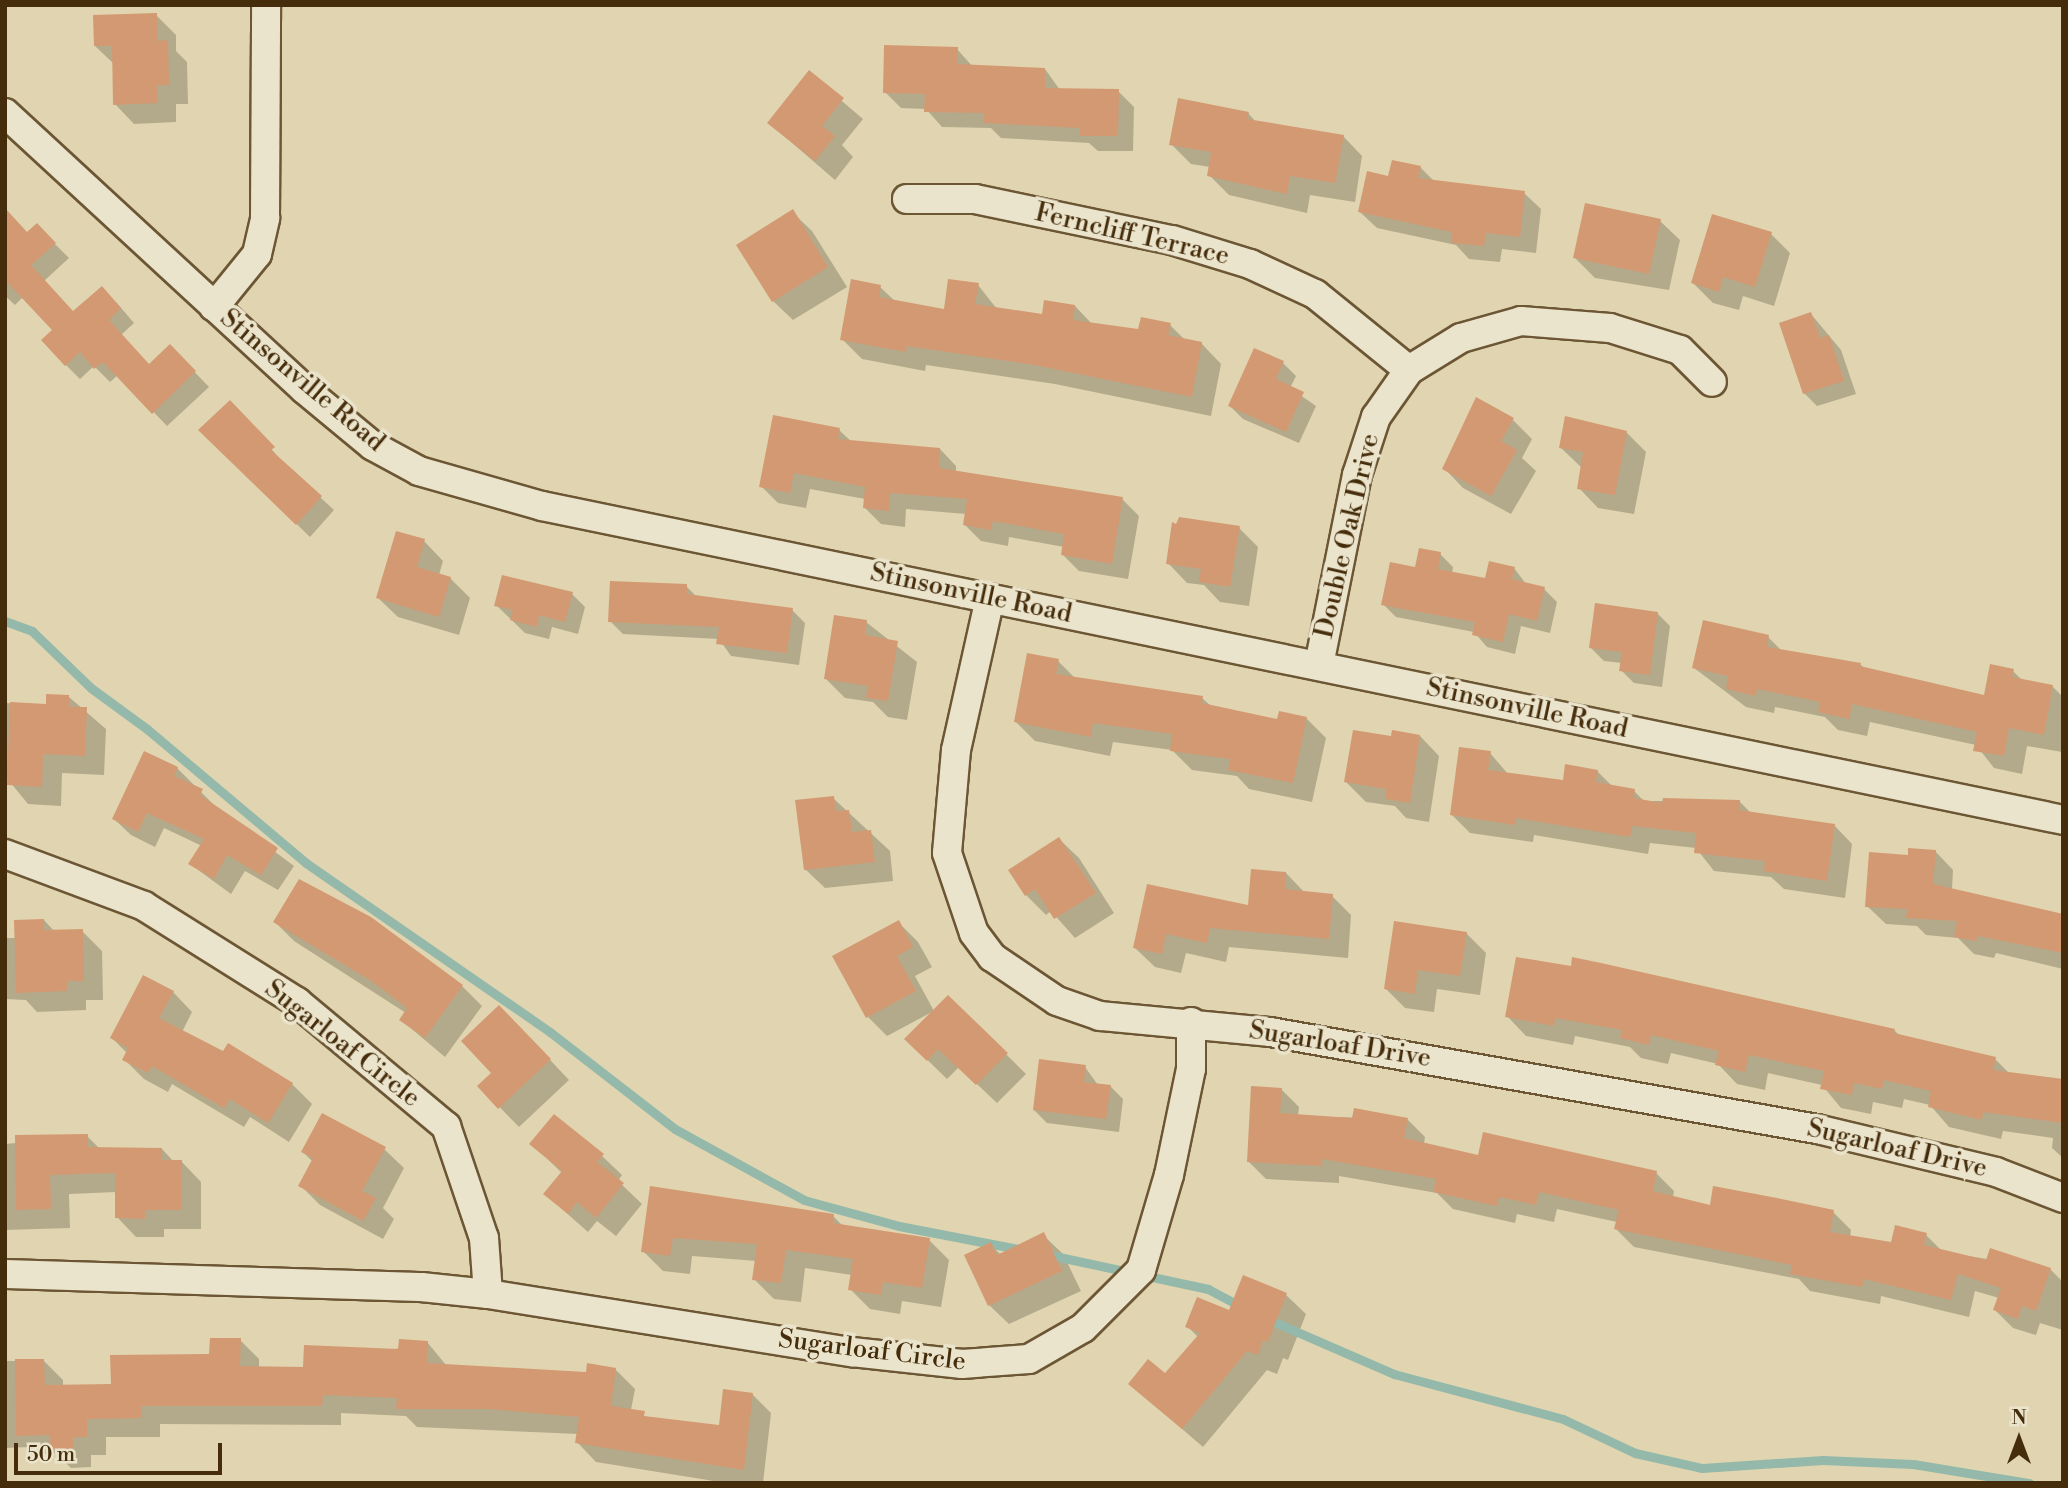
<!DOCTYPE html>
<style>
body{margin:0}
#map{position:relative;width:2068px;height:1488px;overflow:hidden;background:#e0d5b0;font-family:"Libre Bodoni",serif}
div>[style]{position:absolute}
.shadow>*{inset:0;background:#0003}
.stream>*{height:9px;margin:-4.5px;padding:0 4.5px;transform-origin:4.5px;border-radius:4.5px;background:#94b9aa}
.building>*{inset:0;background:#d39972}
.roads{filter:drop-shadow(2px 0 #6c5634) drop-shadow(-2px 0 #6c5634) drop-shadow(0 2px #6c5634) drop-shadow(0 -2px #6c5634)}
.minor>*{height:28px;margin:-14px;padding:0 14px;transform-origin:14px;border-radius:14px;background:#ebe4cc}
span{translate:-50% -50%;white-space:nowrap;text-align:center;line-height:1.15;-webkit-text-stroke:7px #ebe4cc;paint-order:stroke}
.street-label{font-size:26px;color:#452c0b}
.frame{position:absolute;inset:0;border:7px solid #452c0b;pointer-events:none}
.north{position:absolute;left:1984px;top:1404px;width:70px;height:70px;-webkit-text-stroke:5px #ebe4cc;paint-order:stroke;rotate:0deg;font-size:19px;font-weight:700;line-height:28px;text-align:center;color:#452c0b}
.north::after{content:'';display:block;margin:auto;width:24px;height:32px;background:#452c0b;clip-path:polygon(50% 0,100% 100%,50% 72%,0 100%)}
.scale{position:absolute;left:14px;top:1443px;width:208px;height:32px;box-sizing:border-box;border:4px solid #452c0b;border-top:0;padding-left:9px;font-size:21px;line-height:24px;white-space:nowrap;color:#452c0b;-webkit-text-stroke:5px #ebe4cc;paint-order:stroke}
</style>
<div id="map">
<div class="shadow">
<i style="clip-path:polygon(156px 15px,176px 35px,176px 51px,187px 62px,188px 104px,176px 104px,176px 122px,134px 124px,115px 104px,114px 64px,95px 46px)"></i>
<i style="clip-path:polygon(957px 49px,973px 67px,1045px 69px,1060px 90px,1118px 91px,1134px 107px,1133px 151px,1098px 151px,1089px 143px,1001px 138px,991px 128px,942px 127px,926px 109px,901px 108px,885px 92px)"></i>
<i style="clip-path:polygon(809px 73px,863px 119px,842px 145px,853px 157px,835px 180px,769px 123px)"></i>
<i style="clip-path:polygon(1248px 113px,1256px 122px,1343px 136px,1362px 156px,1355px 202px,1310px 195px,1307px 213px,1229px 195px,1209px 175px,1210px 167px,1191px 164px,1171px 144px)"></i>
<i style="clip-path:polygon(1420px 167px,1435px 182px,1524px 193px,1541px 209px,1536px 253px,1502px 249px,1500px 262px,1469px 259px,1456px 245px,1377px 228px,1360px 212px,1389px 178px)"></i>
<i style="clip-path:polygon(5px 210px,28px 234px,37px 226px,69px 258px,44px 281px,74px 313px,116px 302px,134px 323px,121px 335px,150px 366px,184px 361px,209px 387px,167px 426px,118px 375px,110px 382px,94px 366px,80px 379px,66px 365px,54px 331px,23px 297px,15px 305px,5px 296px)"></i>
<i style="clip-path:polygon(792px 212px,812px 231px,847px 287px,793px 320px,773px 301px)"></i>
<i style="clip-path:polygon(1660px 221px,1680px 240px,1669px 290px,1595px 278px,1575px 258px)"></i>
<i style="clip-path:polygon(1771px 234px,1790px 253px,1774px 306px,1743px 296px,1739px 310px,1713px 303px,1693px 283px)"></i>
<i style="clip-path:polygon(978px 285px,997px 309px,1044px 316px,1075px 306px,1092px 324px,1140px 331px,1170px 325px,1186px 341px,1202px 344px,1221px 364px,1211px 416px,1055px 384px,926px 365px,925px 371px,862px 359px,842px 339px,880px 287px,896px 302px,945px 311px)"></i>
<i style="clip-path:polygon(1811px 314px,1841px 350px,1856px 394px,1817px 406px,1804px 393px)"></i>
<i style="clip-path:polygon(1283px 363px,1296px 376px,1290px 388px,1316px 406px,1299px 443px,1243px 419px,1230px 406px)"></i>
<i style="clip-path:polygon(243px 415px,284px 464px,334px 510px,310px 537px,200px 430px)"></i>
<i style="clip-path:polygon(1513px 420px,1532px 439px,1522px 458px,1536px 471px,1511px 514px,1463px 488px,1444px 468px)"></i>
<i style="clip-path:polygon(839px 430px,852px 442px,940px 449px,956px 466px,956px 472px,1122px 499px,1139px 516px,1128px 579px,1079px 571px,1063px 555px,1064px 547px,1009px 537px,1008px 546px,981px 541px,964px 524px,966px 514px,906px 509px,905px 527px,881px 524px,865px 508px,865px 499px,810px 489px,806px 508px,778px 503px,761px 486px)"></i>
<i style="clip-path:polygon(1626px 432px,1646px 452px,1634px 514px,1598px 508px,1579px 488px,1582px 468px,1561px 448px)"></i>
<i style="clip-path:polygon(1239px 528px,1258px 547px,1249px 606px,1220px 602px,1204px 585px,1187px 583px,1168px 563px)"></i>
<i style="clip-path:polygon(424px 541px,443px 561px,439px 575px,450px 578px,470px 598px,459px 635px,398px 617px,378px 598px)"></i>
<i style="clip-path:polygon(1440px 554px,1453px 567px,1452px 574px,1486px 580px,1514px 568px,1526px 584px,1544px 589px,1557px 602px,1550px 633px,1521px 626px,1515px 654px,1487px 647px,1474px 632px,1396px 617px,1383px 604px,1417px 569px)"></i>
<i style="clip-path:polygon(686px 586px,697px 597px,792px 610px,805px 623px,799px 665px,731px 656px,719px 639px,623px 634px,610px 621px)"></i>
<i style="clip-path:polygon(572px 594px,585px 607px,578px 634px,552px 627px,549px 639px,525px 633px,496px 605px)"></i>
<i style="clip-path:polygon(1657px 613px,1670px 626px,1662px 687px,1634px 683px,1621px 670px,1622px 663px,1604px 661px,1591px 648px)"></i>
<i style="clip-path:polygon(866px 622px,917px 662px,907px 720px,888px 717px,873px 702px,845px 698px,825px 678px)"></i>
<i style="clip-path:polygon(1768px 637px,1783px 652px,1860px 664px,1865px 669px,1986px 697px,2013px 671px,2023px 681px,2053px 687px,2063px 697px,2062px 752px,2027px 746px,2022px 774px,1994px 768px,1976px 745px,1870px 722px,1867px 736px,1838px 730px,1825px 717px,1775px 707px,1774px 713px,1746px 707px,1694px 668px)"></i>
<i style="clip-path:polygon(1058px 661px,1076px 679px,1202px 698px,1211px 706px,1279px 721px,1306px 718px,1326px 738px,1312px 802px,1249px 789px,1237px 776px,1192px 770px,1172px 750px,1113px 742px,1110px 756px,1035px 741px,1016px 722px)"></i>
<i style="clip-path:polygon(69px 697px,106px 729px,104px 775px,62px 773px,61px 806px,28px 804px,5px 776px,5px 703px,48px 706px)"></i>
<i style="clip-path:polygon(1420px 736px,1439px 756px,1429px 822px,1406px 818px,1395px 806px,1366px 802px,1346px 782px,1392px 738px)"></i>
<i style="clip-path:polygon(1490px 753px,1508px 774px,1564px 782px,1597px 771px,1613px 787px,1634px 791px,1644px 801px,1739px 801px,1752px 814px,1834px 825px,1852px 844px,1845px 898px,1784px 889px,1771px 877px,1714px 871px,1696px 848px,1650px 843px,1648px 854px,1534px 835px,1533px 842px,1470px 833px,1452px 815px)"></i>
<i style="clip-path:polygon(177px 768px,218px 809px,294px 866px,278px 890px,245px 871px,231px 894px,190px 864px,202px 846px,164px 828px,155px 847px,131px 835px,114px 819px)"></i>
<i style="clip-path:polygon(833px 798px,890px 851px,893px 881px,825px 888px,805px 869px)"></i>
<i style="clip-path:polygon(1059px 839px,1079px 858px,1114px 913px,1075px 938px,1051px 911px,1046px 915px,1026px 895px,1010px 870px)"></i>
<i style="clip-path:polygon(1935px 851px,1953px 870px,1952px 890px,2063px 915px,2063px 969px,1996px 953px,1994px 958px,1974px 954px,1958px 938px,1926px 935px,1917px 926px,1886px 924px,1867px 906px,1910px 857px)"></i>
<i style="clip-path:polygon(1286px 873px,1305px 893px,1332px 896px,1351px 915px,1348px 958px,1229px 947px,1226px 962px,1186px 953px,1181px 973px,1155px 967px,1135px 948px,1149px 886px,1249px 907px)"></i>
<i style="clip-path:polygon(44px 920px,55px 932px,82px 931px,102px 951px,103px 1000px,86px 1000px,86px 1010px,37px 1012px,26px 1000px,5px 999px,5px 938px,16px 938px)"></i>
<i style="clip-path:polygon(275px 922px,462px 986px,482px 1006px,445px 1057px,401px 1020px,406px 1013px,294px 941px)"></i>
<i style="clip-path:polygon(898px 922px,918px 942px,932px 967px,915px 976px,934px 1011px,948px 997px,1026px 1074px,997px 1103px,959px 1067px,947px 1079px,906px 1039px,932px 1012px,887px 1036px,868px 1017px)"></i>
<i style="clip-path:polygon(1466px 933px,1486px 953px,1480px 995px,1437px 989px,1434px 1012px,1405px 1008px,1386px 989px)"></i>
<i style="clip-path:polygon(173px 992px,192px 1012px,182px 1032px,223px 1053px,228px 1045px,292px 1084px,312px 1104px,289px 1142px,250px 1117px,244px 1127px,172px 1084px,168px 1092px,144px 1079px,124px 1059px,127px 1053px,112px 1038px)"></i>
<i style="clip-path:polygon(1507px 1016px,1894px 1030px,1900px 1036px,1995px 1059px,2010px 1074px,2063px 1081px,2063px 1158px,2052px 1148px,2053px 1138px,2003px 1131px,2001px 1139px,1949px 1127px,1930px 1105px,1904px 1099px,1902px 1108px,1873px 1102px,1871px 1114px,1841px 1108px,1822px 1085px,1768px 1073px,1765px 1090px,1737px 1084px,1718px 1064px,1671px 1053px,1668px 1064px,1641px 1058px,1630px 1047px,1575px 1036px,1573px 1045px,1526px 1036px)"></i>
<i style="clip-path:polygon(519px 1027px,569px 1080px,519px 1127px,479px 1086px,493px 1073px)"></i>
<i style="clip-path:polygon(1085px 1067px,1098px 1085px,1110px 1086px,1123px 1099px,1119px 1132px,1047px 1123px,1034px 1110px)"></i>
<i style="clip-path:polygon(1281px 1089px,1299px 1107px,1298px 1116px,1407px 1119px,1425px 1137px,1424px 1144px,1480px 1157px,1656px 1173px,1674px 1191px,1673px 1197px,1711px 1207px,1833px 1212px,1851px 1230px,1850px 1237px,1892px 1244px,1926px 1235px,1943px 1252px,2050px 1269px,2063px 1282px,2063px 1330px,2040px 1323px,2036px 1335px,2013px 1328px,1995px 1310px,1999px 1298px,1975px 1291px,1969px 1317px,1881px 1296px,1880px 1304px,1810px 1291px,1799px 1279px,1634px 1247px,1616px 1229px,1617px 1222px,1557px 1209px,1554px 1222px,1517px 1214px,1515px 1223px,1453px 1209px,1437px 1193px,1339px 1176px,1339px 1183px,1266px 1179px,1248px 1161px)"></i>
<i style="clip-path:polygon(87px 1136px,100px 1149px,162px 1149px,174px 1162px,182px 1162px,201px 1182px,201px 1229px,164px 1229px,164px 1237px,136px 1237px,117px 1217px,117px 1192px,69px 1194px,70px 1228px,5px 1230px,5px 1144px)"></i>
<i style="clip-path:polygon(532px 1144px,602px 1156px,622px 1175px,618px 1181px,642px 1204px,616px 1236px,597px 1221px,588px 1232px,545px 1194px,562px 1173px)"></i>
<i style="clip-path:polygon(384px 1149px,404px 1168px,383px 1208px,394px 1219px,383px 1239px,320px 1205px,301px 1186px,313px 1162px,303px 1152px)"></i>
<i style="clip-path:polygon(652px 1188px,833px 1216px,843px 1226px,929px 1240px,949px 1260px,941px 1307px,902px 1301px,900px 1314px,870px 1309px,850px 1289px,852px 1275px,805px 1268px,801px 1302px,774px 1299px,754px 1279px,757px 1261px,692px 1256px,690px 1274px,663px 1271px,643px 1251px)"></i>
<i style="clip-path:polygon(1043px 1235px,1063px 1254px,1081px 1291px,1009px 1324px,989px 1305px,990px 1244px,1001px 1255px)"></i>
<i style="clip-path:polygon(1286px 1295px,1306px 1314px,1288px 1360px,1283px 1358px,1277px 1374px,1267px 1370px,1203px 1447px,1130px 1384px,1166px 1376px,1198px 1337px,1187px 1326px)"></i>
<i style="clip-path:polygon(240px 1340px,259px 1359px,259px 1368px,305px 1369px,427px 1342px,446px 1365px,587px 1373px,616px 1370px,635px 1389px,631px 1410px,651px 1419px,720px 1426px,752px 1394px,771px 1413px,763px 1483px,726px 1483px,596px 1462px,577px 1442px,578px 1434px,417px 1427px,406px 1416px,341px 1413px,341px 1425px,160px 1424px,160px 1437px,106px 1437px,106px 1455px,91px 1455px,91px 1467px,71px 1468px,57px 1454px,37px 1454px,30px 1447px,5px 1448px,5px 1361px,44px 1361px,63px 1380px,63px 1387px,113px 1386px,211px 1356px)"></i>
</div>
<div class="stream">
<i style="left:5px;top:621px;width:29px;rotate:20deg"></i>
<i style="left:32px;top:631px;width:82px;rotate:44deg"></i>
<i style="left:91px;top:688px;width:69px;rotate:36.2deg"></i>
<i style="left:147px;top:729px;width:208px;rotate:40.1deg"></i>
<i style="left:306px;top:863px;width:297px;rotate:34.7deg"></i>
<i style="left:550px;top:1032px;width:158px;rotate:37.8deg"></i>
<i style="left:675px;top:1129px;width:147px;rotate:28.8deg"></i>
<i style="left:804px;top:1200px;width:98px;rotate:15.3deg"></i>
<i style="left:899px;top:1226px;width:127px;rotate:10.9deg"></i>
<i style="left:1045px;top:1254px;width:167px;rotate:12.1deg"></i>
<i style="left:1208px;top:1289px;width:36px;rotate:28deg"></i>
<i style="left:1265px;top:1318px;width:141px;rotate:23.5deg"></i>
<i style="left:1394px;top:1374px;width:175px;rotate:14.9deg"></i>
<i style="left:1563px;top:1419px;width:80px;rotate:25.3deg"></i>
<i style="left:1635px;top:1453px;width:69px;rotate:12.6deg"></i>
<i style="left:1702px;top:1468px;width:121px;rotate:-3.8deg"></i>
<i style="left:1823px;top:1460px;width:90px;rotate:2.5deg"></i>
<i style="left:1913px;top:1464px;width:118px;rotate:9.3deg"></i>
</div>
<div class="building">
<i style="clip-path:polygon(157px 13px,157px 41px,168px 40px,169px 85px,157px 85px,157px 103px,113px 105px,112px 46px,94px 46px,93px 15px)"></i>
<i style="clip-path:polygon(884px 45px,958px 47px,957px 64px,1045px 68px,1045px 88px,1119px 89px,1118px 136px,1080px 136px,1080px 128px,983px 123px,984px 113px,924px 112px,925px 94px,883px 93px)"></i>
<i style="clip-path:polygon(809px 70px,844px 98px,822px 126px,835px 136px,815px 161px,767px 123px)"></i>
<i style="clip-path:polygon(1178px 98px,1249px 112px,1247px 119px,1344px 135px,1335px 183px,1290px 176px,1287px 194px,1207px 176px,1211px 152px,1169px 145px)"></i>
<i style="clip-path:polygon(1392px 160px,1421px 166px,1418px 178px,1525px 191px,1520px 237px,1486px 233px,1484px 246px,1451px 243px,1452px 232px,1358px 212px,1367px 171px,1388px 176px)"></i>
<i style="clip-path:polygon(1585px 203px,1661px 219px,1649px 274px,1573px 258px)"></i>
<i style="clip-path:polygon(5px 208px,27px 232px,37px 223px,56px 243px,31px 265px,73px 311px,102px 286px,121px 308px,109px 320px,149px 364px,170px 344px,196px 371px,152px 414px,103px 362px,94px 369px,80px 352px,65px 366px,41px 340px,52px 330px,5px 280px)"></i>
<i style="clip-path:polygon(793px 209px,828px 267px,772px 302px,736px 245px)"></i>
<i style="clip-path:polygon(1712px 214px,1772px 232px,1755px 287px,1723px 277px,1719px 292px,1691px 283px)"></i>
<i style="clip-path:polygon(851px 279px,881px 285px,879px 297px,944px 309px,948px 279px,979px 283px,975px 304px,1042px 314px,1044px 300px,1075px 305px,1073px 320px,1138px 329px,1141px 317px,1171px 323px,1168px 335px,1202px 342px,1192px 397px,1034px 365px,907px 346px,906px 352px,840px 340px)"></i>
<i style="clip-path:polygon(1811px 312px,1820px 338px,1829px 335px,1844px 381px,1803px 394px,1779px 323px)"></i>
<i style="clip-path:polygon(1254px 348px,1284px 361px,1276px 379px,1304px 392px,1286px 432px,1228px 406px)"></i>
<i style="clip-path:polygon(1476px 397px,1514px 418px,1501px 441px,1517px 450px,1491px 496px,1442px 469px)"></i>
<i style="clip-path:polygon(230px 400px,275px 447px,271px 450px,322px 496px,296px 525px,198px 430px)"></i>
<i style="clip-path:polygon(773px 415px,840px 428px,838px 439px,940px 448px,939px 468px,1123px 497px,1112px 564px,1061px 555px,1064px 534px,993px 521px,991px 530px,963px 525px,967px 499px,890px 493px,889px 511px,863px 508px,865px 487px,794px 473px,790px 493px,759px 487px)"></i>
<i style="clip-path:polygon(1565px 416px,1627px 431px,1615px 495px,1577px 489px,1583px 452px,1559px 448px)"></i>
<i style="clip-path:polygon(1179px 517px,1240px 526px,1230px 587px,1199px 582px,1201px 569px,1166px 564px,1172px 522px,1176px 524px)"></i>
<i style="clip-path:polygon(396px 531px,425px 539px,417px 567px,451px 577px,439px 617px,376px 598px)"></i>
<i style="clip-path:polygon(1419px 548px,1441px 552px,1438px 569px,1485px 578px,1489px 561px,1515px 567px,1512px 579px,1545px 587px,1537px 621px,1509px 614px,1503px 642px,1472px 635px,1475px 622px,1381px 605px,1390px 562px,1415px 567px)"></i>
<i style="clip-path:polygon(502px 575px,573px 592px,565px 622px,539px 615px,537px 627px,510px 620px,513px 610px,494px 606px)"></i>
<i style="clip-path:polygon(610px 581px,687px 584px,687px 594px,793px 608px,787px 653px,716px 644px,719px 627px,608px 622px)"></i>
<i style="clip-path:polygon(1595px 603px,1658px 612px,1650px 675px,1619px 671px,1622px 652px,1589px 648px)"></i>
<i style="clip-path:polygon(834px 615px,867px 620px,865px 635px,898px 641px,888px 701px,866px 698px,868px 686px,824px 679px)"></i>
<i style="clip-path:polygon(1703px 620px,1769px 635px,1767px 647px,1861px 663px,1860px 666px,1984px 695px,1990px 664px,2014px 669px,2012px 677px,2053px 685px,2044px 735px,2009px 728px,2004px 756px,1973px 751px,1977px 732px,1852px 704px,1849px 719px,1818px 712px,1820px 702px,1757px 689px,1756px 696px,1726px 689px,1728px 676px,1692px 668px)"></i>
<i style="clip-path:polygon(1027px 653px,1059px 659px,1056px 674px,1203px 696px,1202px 703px,1277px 719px,1279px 711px,1307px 717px,1293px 783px,1228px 770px,1230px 759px,1170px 751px,1172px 734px,1093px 723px,1091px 737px,1014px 722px)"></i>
<i style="clip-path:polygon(46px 694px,69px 695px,69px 707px,87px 707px,85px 756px,43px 754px,42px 787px,7px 785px,10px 702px,46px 704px)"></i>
<i style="clip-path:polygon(1353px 730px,1391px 736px,1392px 730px,1420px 735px,1410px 803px,1385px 799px,1386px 789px,1344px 782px)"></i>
<i style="clip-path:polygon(1459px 747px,1491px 751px,1488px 770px,1563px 780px,1565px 764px,1598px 770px,1596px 782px,1635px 789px,1634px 798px,1662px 803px,1663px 798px,1740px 800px,1739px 810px,1835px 824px,1827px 881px,1764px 871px,1765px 861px,1694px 853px,1696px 833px,1632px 826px,1630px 837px,1516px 818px,1515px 825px,1450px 815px)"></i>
<i style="clip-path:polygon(144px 751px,178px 767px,174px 776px,203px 789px,200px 795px,278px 848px,261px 875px,227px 855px,214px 879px,188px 864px,204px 839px,147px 813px,138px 832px,112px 819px)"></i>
<i style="clip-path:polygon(834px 796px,836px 811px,849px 810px,852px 832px,871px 830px,875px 862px,804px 870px,795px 800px)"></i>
<i style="clip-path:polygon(1059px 837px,1096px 893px,1054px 919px,1035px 889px,1025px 896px,1008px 870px)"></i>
<i style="clip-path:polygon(1908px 848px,1936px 850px,1933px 884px,2063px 914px,2063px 953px,1978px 936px,1976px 941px,1954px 937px,1957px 921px,1906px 918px,1907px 909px,1865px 907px,1869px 852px,1908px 855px)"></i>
<i style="clip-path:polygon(1251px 869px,1286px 872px,1285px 889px,1333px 894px,1329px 939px,1210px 928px,1207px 943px,1166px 934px,1162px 954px,1133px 948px,1147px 884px,1248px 905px)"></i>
<i style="clip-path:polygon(299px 879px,371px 917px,463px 985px,425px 1038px,399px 1020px,407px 1008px,373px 982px,273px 922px)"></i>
<i style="clip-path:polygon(44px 919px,44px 930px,83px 929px,84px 981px,67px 981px,67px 991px,16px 993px,14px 920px)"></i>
<i style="clip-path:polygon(899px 920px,913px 947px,897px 956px,916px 991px,866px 1018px,832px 956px)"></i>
<i style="clip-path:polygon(1394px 921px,1467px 932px,1460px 976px,1418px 970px,1415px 994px,1384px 989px)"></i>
<i style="clip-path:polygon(1516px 957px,1571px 966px,1572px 957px,1601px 963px,1895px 1029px,1894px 1033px,1996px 1057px,1993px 1070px,2063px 1079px,2063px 1123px,1983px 1112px,1982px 1120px,1928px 1107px,1931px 1091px,1884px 1080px,1882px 1089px,1854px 1083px,1852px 1095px,1820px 1089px,1824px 1071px,1749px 1055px,1745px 1072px,1715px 1065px,1719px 1051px,1651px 1035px,1649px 1045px,1620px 1038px,1622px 1030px,1555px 1018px,1554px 1026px,1505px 1017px)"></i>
<i style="clip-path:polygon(143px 975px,174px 991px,159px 1018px,223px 1051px,228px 1043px,293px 1083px,268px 1123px,230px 1099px,224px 1108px,152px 1066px,148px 1073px,122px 1060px,128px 1048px,110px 1038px)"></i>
<i style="clip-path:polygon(948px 995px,1008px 1053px,976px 1085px,938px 1049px,927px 1061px,904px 1039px)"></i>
<i style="clip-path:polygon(499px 1005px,551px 1059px,498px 1109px,477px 1086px,491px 1073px,461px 1041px)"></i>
<i style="clip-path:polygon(1039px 1059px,1086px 1065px,1084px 1082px,1111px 1085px,1106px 1119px,1033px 1110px)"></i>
<i style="clip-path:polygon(1251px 1086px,1282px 1088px,1280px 1113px,1352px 1118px,1354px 1108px,1408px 1118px,1404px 1138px,1478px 1155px,1483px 1132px,1657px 1171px,1653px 1191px,1710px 1205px,1713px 1186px,1777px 1198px,1834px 1210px,1830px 1232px,1891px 1242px,1895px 1225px,1927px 1233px,1924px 1245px,1986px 1260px,1990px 1248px,2051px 1268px,2036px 1311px,2022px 1306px,2018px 1319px,1993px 1310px,2001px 1288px,1958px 1274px,1951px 1300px,1864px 1279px,1862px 1287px,1790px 1274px,1792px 1265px,1614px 1229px,1619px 1210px,1539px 1192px,1536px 1205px,1499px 1197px,1497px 1206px,1433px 1192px,1436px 1179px,1322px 1159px,1321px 1166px,1247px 1162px)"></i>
<i style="clip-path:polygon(322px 1113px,386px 1147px,362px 1191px,376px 1198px,363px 1221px,298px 1186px,313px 1158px,301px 1152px)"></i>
<i style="clip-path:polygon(554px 1114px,604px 1154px,597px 1162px,624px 1183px,596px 1218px,577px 1202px,568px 1214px,543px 1194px,562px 1171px,529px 1144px)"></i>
<i style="clip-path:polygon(88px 1134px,88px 1147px,162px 1148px,162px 1160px,182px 1160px,182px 1210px,145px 1210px,145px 1219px,115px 1218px,115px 1173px,50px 1175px,51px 1209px,16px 1210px,15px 1135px)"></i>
<i style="clip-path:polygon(650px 1186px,834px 1214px,833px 1223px,930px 1238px,922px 1288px,883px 1282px,881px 1295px,848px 1290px,853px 1259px,786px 1250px,781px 1283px,752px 1280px,757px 1244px,673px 1238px,670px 1256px,641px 1252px)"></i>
<i style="clip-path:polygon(1044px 1232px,1062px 1271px,988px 1306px,964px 1255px,991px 1242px,997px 1255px)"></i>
<i style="clip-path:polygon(1243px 1275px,1287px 1293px,1268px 1342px,1263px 1340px,1258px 1355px,1247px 1351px,1182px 1429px,1128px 1384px,1148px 1359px,1165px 1373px,1200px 1333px,1185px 1327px,1197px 1297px,1229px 1310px)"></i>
<i style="clip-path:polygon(210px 1338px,241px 1338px,240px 1366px,303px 1367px,304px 1345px,398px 1349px,399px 1339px,428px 1341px,427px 1363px,586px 1372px,587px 1363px,616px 1368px,611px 1406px,645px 1411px,644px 1416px,719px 1425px,723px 1389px,753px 1393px,744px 1470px,575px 1443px,579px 1417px,489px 1409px,396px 1409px,397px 1398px,323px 1395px,322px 1406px,141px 1406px,142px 1418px,87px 1419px,87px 1437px,73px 1437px,73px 1449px,50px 1449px,50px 1435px,16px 1436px,15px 1359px,44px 1359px,45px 1385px,111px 1384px,110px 1355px,209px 1354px)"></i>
</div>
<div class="roads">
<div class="minor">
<i style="left:5px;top:113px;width:407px;rotate:42.7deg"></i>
<i style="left:304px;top:389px;width:89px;rotate:39.6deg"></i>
<i style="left:373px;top:446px;width:52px;rotate:28.5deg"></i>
<i style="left:419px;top:471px;width:128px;rotate:15.9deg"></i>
<i style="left:542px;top:506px;width:1553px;rotate:11.66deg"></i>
<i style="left:907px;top:199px;width:68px"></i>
<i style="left:975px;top:199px;width:201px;rotate:11.8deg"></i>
<i style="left:1172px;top:240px;width:82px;rotate:17.1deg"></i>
<i style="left:1250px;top:264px;width:72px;rotate:24.8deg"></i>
<i style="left:1315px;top:294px;width:121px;rotate:39deg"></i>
<i style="left:214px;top:307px;width:68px;rotate:-50.9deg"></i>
<i style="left:257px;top:254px;width:37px;rotate:-77deg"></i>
<i style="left:265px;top:218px;width:213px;rotate:-89.7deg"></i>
<i style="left:990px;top:598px;width:156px;rotate:102.6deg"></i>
<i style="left:956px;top:750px;width:103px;rotate:95deg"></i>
<i style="left:947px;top:853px;width:84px;rotate:71.4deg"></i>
<i style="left:974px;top:933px;width:30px;rotate:53deg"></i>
<i style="left:992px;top:957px;width:78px;rotate:34.1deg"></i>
<i style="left:1057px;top:1001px;width:46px;rotate:19.2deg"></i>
<i style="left:1100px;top:1016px;width:171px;rotate:5.4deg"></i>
<i style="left:1270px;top:1032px;width:556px;rotate:10.06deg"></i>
<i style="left:1817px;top:1129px;width:184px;rotate:13.5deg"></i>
<i style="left:1996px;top:1172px;width:72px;rotate:21.2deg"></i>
<i style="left:1319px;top:665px;width:194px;rotate:-78.7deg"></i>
<i style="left:1357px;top:475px;width:61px;rotate:-71.9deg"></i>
<i style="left:1376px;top:417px;width:57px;rotate:-54.9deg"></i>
<i style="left:1409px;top:370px;width:61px;rotate:-31.6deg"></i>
<i style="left:1461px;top:338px;width:62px;rotate:-15.8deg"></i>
<i style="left:1521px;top:321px;width:89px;rotate:4.5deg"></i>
<i style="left:1610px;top:328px;width:73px;rotate:17.4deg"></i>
<i style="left:1680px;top:350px;width:45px;rotate:45deg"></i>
<i style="left:5px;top:854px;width:148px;rotate:20.5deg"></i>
<i style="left:144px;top:906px;width:181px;rotate:32.1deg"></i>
<i style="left:297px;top:1002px;width:194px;rotate:39.8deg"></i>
<i style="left:446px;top:1126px;width:118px;rotate:71.3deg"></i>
<i style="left:484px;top:1238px;width:56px;rotate:85.9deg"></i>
<i style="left:488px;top:1294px;width:67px;rotate:-174deg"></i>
<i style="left:421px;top:1287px;width:416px;rotate:-178.2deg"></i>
<i style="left:488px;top:1294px;width:369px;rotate:9.1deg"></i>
<i style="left:852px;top:1352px;width:111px;rotate:6.2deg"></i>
<i style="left:962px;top:1364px;width:67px;rotate:-4.3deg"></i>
<i style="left:1029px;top:1359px;width:62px;rotate:-29.9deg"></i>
<i style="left:1083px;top:1328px;width:82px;rotate:-45deg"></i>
<i style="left:1141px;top:1270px;width:99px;rotate:-73.6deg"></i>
<i style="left:1169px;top:1175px;width:108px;rotate:-78.3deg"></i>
<i style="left:1191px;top:1069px;width:47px;rotate:-90deg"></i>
</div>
</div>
<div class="street-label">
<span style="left:1132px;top:235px;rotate:13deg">Ferncliff Terrace</span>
<span style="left:302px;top:381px;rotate:40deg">Stinsonville Road</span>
<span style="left:1348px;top:536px;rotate:-77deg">Double Oak Drive</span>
<span style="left:971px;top:594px;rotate:12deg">Stinsonville Road</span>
<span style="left:1527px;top:709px;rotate:12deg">Stinsonville Road</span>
<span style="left:342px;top:1044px;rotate:38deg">Sugarloaf Circle</span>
<span style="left:1340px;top:1045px;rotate:9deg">Sugarloaf Drive</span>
<span style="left:1897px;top:1149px;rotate:13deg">Sugarloaf Drive</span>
<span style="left:872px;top:1351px;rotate:7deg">Sugarloaf Circle</span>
</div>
<div class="frame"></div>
<div class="north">N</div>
<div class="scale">50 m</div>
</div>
